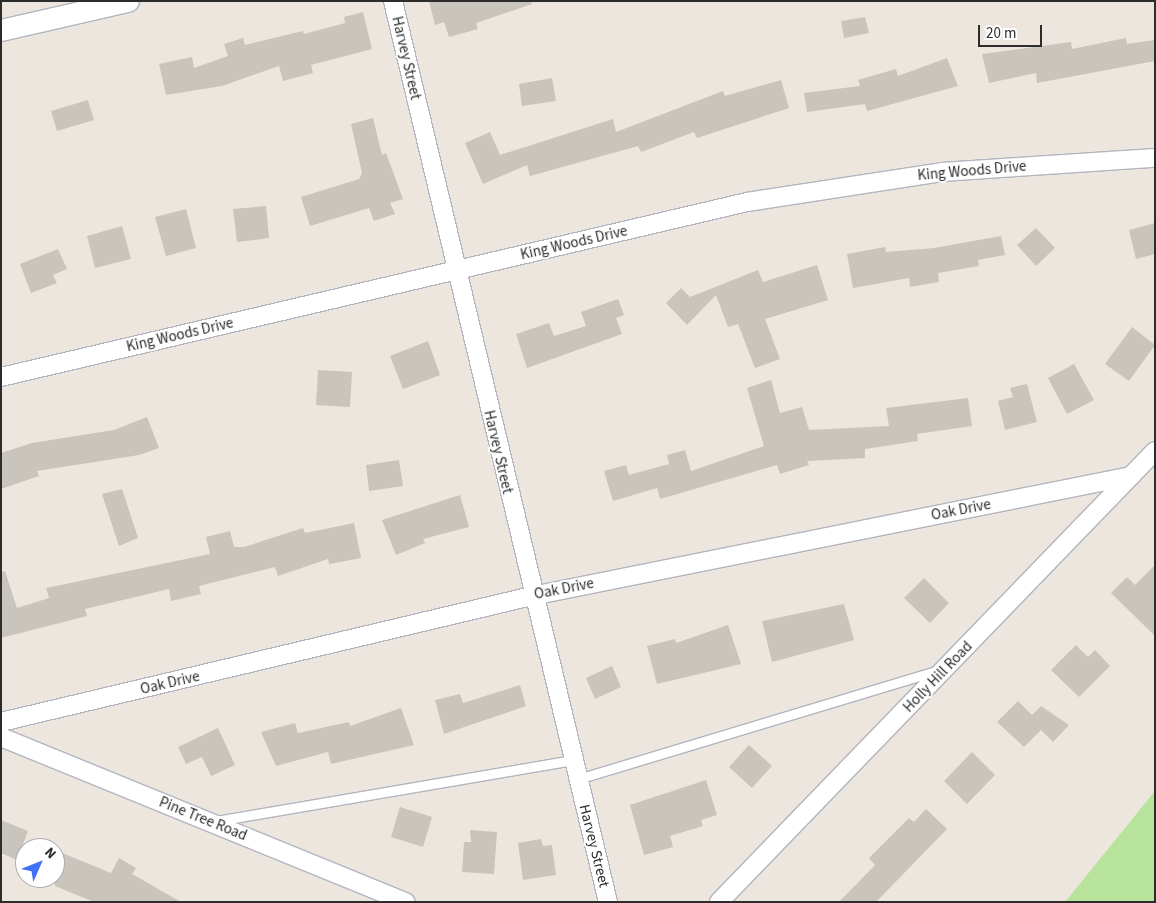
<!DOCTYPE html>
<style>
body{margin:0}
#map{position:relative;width:1156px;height:903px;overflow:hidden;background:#ede6de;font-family:"Source Sans 3",sans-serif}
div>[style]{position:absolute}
.green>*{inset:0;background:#b8e39b}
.building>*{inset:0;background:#c9c4bc}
.roads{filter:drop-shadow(1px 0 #b2b5bf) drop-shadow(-1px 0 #b2b5bf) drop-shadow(0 1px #b2b5bf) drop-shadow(0 -1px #b2b5bf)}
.service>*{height:9px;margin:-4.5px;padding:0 4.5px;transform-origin:4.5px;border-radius:4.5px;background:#fff}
.minor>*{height:18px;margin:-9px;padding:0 9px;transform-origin:9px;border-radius:9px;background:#fff}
.tertiary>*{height:21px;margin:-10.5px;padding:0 10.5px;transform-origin:10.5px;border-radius:10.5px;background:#fff}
span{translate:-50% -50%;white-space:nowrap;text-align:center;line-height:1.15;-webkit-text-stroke:4px #fff;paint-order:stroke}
.street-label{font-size:15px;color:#2c2c2c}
.frame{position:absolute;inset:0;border:2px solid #2c2c2c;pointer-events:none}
.north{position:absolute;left:15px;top:838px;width:50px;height:50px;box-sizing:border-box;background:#fff;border:1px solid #ababab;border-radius:50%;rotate:46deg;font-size:14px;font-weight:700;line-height:20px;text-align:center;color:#2c2c2c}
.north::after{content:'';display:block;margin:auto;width:18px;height:22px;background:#406ff8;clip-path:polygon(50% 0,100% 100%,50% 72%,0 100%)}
.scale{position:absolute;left:978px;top:25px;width:64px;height:22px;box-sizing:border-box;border:2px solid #2c2c2c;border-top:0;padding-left:6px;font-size:15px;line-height:18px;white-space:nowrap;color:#2c2c2c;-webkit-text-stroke:4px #fff;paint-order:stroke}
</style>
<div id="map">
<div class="green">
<i style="clip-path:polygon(1155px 791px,1155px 902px,1065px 902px)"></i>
</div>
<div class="building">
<i style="clip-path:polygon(429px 1px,531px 1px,532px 4px,476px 23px,478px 29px,449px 37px,444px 22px,435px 25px)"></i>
<i style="clip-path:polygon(363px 12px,372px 49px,311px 65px,313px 73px,283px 81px,279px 66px,222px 86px,166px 95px,159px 64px,192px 57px,194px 68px,228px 56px,224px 44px,243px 38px,245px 45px,303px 31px,304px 34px,345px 23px,344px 17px)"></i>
<i style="clip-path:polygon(865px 17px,869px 33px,844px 38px,841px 21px)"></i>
<i style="clip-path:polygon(1126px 38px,1127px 44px,1155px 40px,1155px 61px,1037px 83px,1036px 73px,989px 83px,982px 54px,1071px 42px,1072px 49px)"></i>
<i style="clip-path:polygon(947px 58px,958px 86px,867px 111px,865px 104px,807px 112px,804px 93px,860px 86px,858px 80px,896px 69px,898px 76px)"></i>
<i style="clip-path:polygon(552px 78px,556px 101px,522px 106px,519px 84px)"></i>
<i style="clip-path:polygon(781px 80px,789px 108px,697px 138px,694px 132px,641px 152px,638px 146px,530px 176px,527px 165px,483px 184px,465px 143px,490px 132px,500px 155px,613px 119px,616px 132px,723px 91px,725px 96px)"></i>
<i style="clip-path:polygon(88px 100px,94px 120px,57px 131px,51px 111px)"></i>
<i style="clip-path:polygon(373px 118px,382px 155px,386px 153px,403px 199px,390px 203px,395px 214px,374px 221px,369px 208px,310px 226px,301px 197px,359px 179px,362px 173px,351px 124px)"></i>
<i style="clip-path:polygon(266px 206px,269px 238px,237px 242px,233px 209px)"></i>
<i style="clip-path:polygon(186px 209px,196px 248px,166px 256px,155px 217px)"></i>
<i style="clip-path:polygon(1155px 223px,1155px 254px,1136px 259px,1129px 230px)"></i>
<i style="clip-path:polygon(122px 226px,131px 259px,95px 268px,87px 236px)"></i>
<i style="clip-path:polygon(1036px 228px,1055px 248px,1036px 266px,1017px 245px)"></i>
<i style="clip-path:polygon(1001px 236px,1005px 255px,978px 260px,979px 266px,938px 273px,939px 282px,910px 287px,909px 278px,853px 288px,847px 254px,885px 247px,886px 252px,934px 248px)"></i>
<i style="clip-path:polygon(58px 249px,67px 269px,53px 275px,57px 283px,31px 293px,20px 264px)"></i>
<i style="clip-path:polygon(817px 265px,828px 300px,765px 319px,780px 359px,755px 368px,738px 324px,728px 327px,716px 295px,687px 325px,666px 303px,681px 288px,690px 297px,758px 270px,763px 282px)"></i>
<i style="clip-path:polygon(618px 299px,624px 315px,616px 318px,622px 334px,527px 368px,516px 334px,549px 323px,554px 336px,586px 326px,581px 312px)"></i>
<i style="clip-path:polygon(1132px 327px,1155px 345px,1129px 381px,1105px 364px)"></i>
<i style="clip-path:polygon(428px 341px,440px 375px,403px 389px,390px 356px)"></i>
<i style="clip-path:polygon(1074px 364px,1094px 400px,1067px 414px,1048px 378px)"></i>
<i style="clip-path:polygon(318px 370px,352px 372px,350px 407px,316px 405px)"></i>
<i style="clip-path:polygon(771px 380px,780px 413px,802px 407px,809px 430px,889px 426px,886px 408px,968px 398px,972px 426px,917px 434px,918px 441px,865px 449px,865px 458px,807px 461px,809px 465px,780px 474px,777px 465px,660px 499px,657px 488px,613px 501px,604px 471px,626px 465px,629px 475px,669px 464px,667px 455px,685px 450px,691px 471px,764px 446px,747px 388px)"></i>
<i style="clip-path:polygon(1027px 384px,1037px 422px,1005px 430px,998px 401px,1013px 397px,1010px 388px)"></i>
<i style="clip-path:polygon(147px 417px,159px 448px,139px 455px,37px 471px,39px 476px,1px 489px,1px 453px,32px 443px,114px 430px)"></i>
<i style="clip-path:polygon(399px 460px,403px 486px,369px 491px,366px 465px)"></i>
<i style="clip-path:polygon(122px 489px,138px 538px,119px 546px,102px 494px)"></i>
<i style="clip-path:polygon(460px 495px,469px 527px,423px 539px,425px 543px,396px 555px,382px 520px)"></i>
<i style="clip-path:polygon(354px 523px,361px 558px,329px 564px,328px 559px,278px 576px,275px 567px,199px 586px,201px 594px,171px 601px,169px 589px,85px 609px,87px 616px,1px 638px,1px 572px,5px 571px,17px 608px,49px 598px,46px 588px,210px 554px,206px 537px,230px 531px,234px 547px,244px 547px,303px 528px,305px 533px)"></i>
<i style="clip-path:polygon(1155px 565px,1155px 636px,1111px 593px,1127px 577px,1135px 585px)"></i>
<i style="clip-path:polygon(924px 578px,949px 603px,930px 623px,904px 598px)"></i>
<i style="clip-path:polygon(844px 604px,854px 640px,772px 662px,762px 621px)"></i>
<i style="clip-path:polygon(728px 625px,741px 664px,657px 684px,647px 646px,675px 639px,676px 643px)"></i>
<i style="clip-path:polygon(1076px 645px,1088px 657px,1095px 650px,1110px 666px,1079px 697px,1051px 670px)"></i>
<i style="clip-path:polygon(612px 666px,621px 687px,595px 699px,586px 678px)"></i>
<i style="clip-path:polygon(520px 685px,526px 706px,444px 734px,435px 700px,460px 694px,463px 703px)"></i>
<i style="clip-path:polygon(1018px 701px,1032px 715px,1041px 706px,1069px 725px,1053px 742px,1041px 730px,1024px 747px,997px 722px)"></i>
<i style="clip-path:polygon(401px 708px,414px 745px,331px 764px,328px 752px,276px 766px,261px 732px,295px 723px,298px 733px,349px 722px,350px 726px)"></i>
<i style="clip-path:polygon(218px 728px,235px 765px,211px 776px,202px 757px,186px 764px,178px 747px)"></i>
<i style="clip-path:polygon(749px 745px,772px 766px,752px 788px,729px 767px)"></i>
<i style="clip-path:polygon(972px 752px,995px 775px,967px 804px,944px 781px)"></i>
<i style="clip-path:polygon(706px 780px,717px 815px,701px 820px,703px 826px,670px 836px,673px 847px,644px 855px,630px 805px)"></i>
<i style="clip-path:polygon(400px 807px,432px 817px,423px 847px,391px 837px)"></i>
<i style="clip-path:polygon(926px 809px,947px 829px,876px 902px,839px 902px,875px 865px,869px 858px,909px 818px,914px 822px)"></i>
<i style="clip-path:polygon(1px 820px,28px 831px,17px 860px,1px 853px)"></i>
<i style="clip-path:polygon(470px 830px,497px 832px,494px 874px,462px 872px,464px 842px,471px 842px)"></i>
<i style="clip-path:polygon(541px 839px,543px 846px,552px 845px,556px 875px,523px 880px,518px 843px)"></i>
<i style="clip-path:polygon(55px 850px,111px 873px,119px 858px,136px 868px,132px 874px,181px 902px,94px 902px,55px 886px)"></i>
</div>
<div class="roads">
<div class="service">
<i style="left:578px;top:779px;width:377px;rotate:-16.8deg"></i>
<i style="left:216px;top:821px;width:362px;rotate:-9.7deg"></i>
</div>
<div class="minor">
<i style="left:393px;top:1px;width:926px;rotate:76.58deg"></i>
<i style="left:1px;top:377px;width:766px;rotate:-13.2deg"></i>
<i style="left:747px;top:202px;width:197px;rotate:-8.7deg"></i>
<i style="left:942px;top:172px;width:213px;rotate:-3.8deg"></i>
<i style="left:1px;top:722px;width:546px;rotate:-13.35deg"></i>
<i style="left:532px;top:596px;width:611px;rotate:-11.33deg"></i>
<i style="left:1px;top:737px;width:437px;rotate:22.2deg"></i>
<i style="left:719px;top:902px;width:627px;rotate:-45.97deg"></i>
</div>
<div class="tertiary">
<i style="left:1px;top:30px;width:130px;rotate:-12.9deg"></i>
</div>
</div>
<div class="street-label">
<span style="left:406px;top:58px;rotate:77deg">Harvey Street</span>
<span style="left:972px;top:171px;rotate:-5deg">King Woods Drive</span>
<span style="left:574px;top:243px;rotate:-13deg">King Woods Drive</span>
<span style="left:180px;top:335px;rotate:-13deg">King Woods Drive</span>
<span style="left:498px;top:452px;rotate:77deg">Harvey Street</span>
<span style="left:961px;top:510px;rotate:-11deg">Oak Drive</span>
<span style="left:564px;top:589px;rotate:-11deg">Oak Drive</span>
<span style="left:938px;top:677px;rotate:-46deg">Holly Hill Road</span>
<span style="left:170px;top:683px;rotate:-13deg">Oak Drive</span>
<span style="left:203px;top:819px;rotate:22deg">Pine Tree Road</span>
<span style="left:594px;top:846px;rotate:76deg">Harvey Street</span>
</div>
<div class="frame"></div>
<div class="north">N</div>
<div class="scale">20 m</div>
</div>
